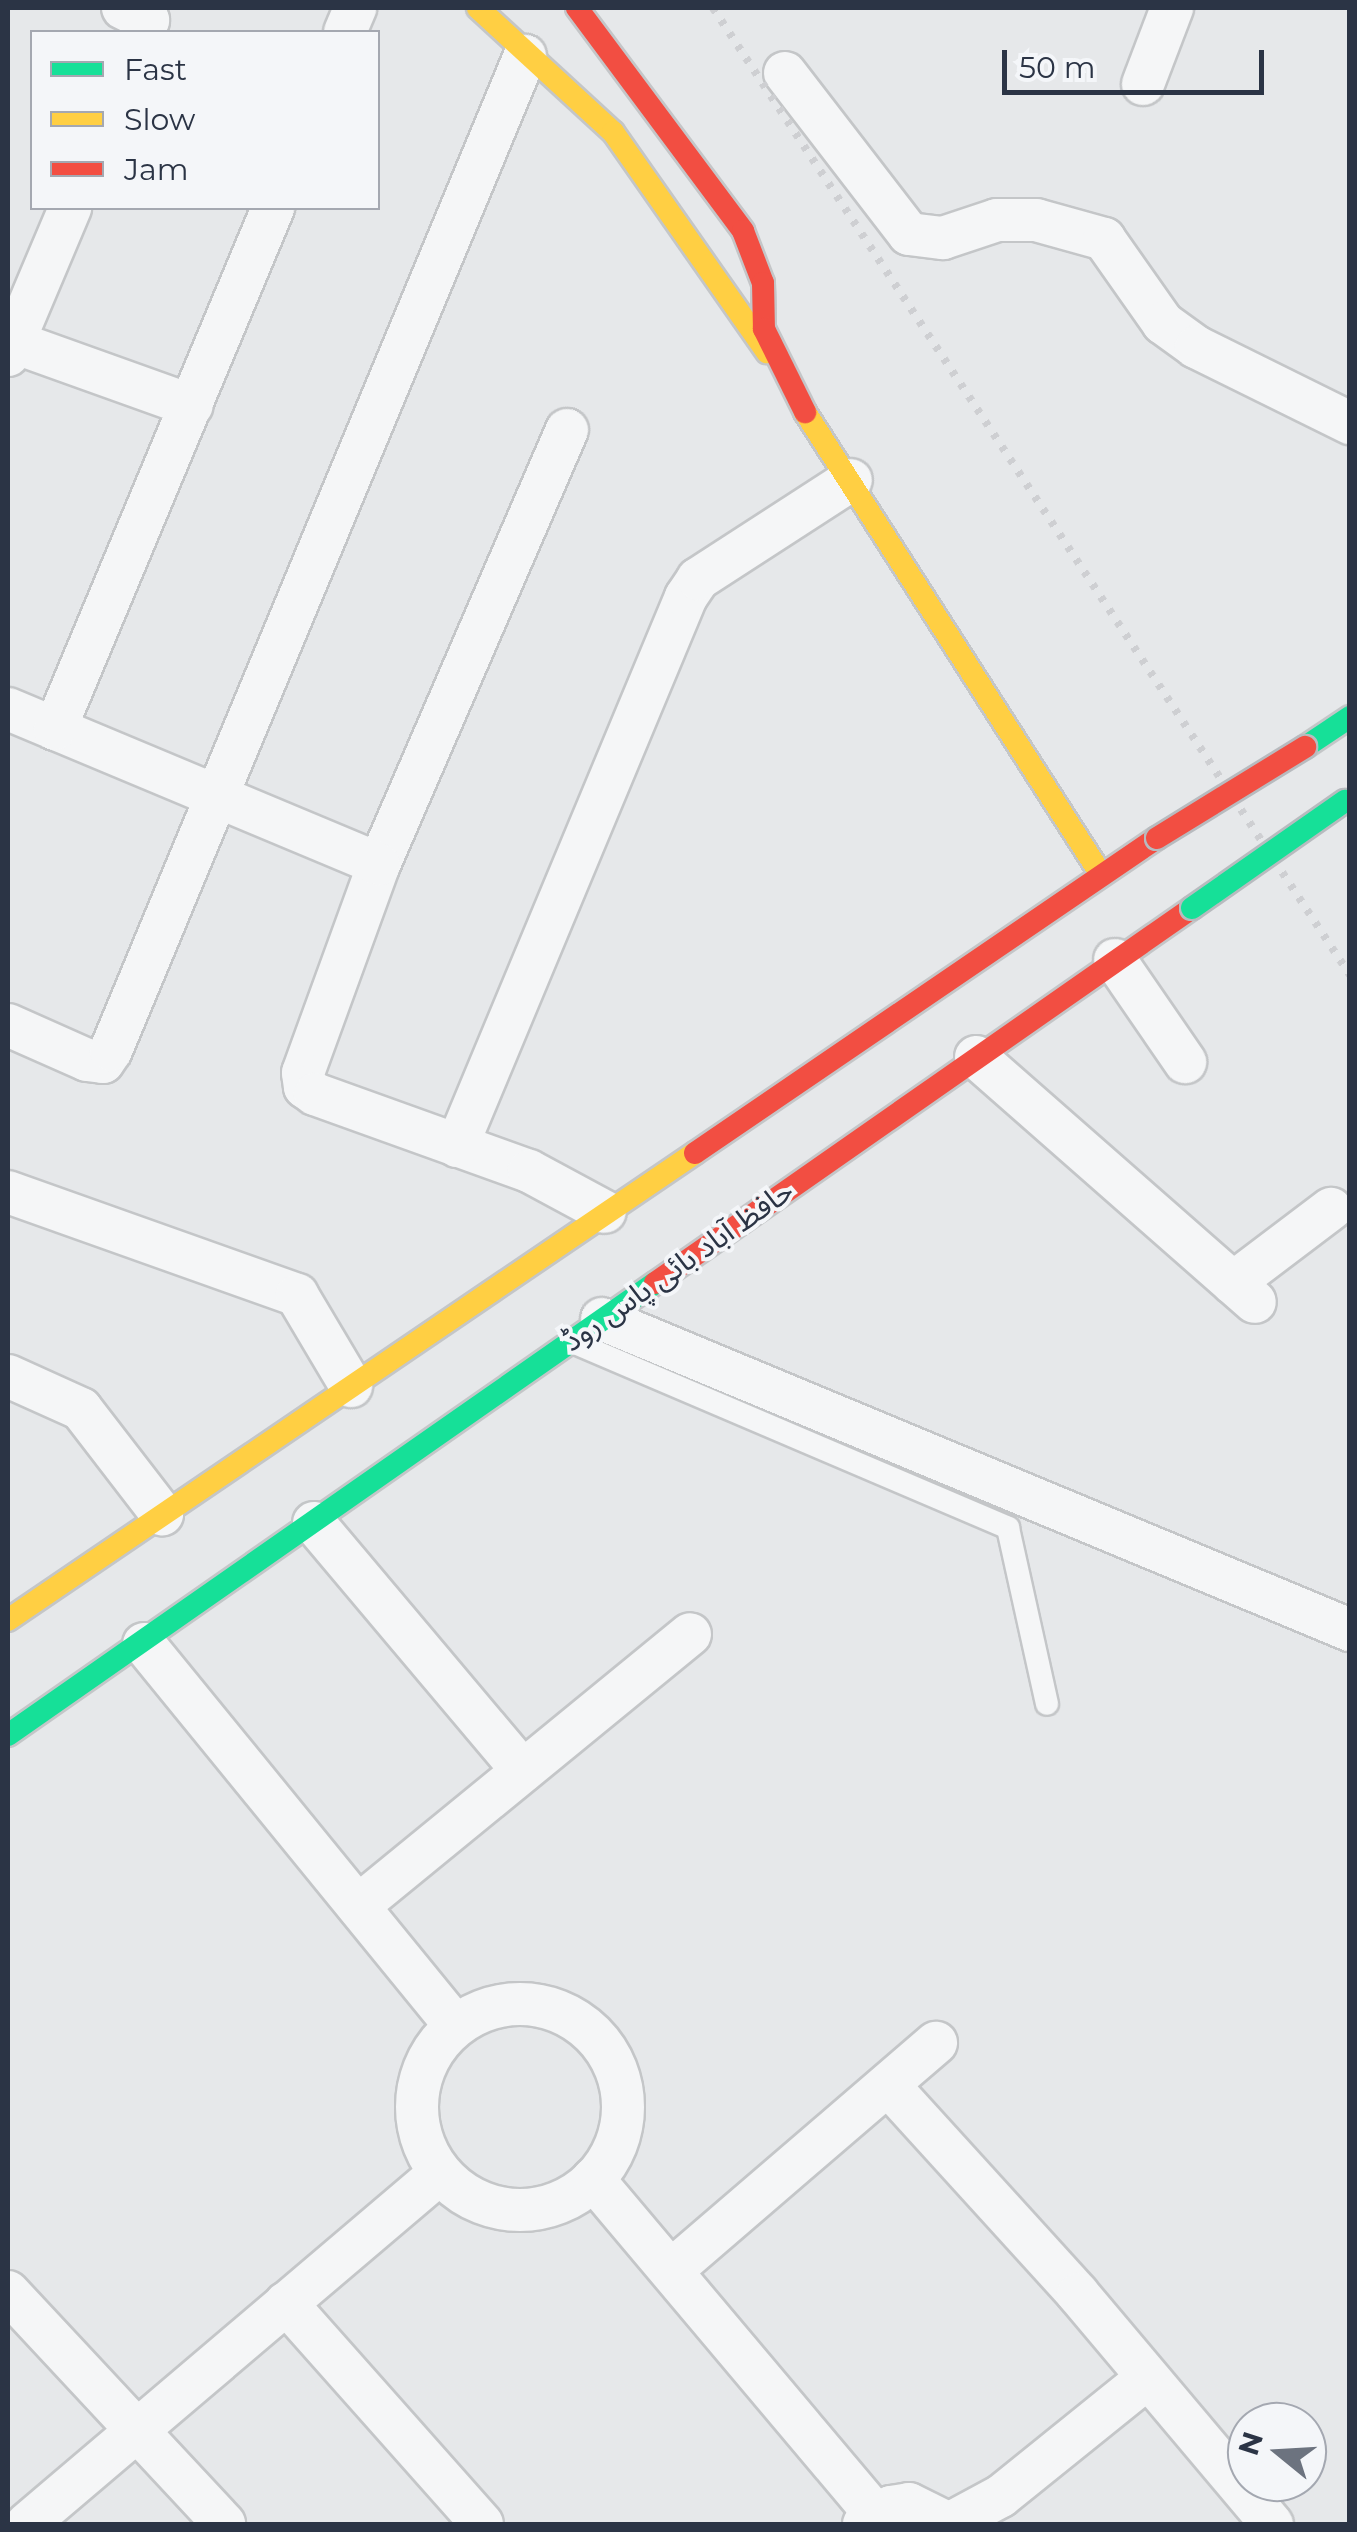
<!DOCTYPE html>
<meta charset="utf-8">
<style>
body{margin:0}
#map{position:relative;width:1357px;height:2532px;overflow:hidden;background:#e6e8ea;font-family:Montserrat,"Noto Sans Arabic",sans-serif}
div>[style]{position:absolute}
.roads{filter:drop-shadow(2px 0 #c4c6c8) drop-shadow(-2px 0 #c4c6c8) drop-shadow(0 2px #c4c6c8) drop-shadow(0 -2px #c4c6c8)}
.lane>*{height:22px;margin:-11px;padding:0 11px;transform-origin:11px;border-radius:11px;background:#f5f6f7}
.street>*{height:42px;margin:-21px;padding:0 21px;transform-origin:21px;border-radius:21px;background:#f5f6f7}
.street>.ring{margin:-21px;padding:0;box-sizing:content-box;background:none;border:42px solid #f5f6f7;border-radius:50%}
.fast>*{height:22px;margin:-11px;padding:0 11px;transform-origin:11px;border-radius:11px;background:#16e098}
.slow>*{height:22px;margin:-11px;padding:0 11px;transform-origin:11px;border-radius:11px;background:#ffcf43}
.jam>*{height:22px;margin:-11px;padding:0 11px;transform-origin:11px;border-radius:11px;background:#f24e42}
.rail>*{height:8px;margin-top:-4px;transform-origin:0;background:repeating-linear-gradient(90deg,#cecfd2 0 5px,transparent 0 15px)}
.bridges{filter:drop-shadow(2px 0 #b8bbbf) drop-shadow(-2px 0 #b8bbbf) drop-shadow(0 2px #b8bbbf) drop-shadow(0 -2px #b8bbbf)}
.fast-bridge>*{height:22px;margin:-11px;padding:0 11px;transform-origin:11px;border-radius:11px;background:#16e098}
.jam-bridge>*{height:22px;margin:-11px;padding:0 11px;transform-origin:11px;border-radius:11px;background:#f24e42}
span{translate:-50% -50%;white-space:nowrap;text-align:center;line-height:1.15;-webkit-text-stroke:8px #f4f6f9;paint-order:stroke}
.street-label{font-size:30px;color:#2b3445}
.frame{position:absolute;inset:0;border:10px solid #2b3445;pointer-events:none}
.legend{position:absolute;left:30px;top:30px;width:350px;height:180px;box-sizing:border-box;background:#f4f6f9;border:2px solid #a4a8b1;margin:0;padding:12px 18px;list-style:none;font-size:30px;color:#2b3445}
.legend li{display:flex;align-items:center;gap:20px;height:50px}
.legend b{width:50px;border:2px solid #a4a8b1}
.north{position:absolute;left:1227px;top:2402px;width:100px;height:100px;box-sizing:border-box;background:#f4f6f9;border:2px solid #a4a8b1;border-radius:50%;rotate:288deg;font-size:28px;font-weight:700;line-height:40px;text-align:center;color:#2b3445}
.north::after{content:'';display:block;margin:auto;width:35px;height:45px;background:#6c737f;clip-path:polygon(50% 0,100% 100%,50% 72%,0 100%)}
.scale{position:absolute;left:1002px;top:50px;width:262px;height:45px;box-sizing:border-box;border:5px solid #2b3445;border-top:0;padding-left:12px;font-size:30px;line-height:35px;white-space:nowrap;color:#2b3445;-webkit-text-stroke:8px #f4f6f9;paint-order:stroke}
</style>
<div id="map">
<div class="roads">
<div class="lane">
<i style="left:575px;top:1343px;width:471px;rotate:23.1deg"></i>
<i style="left:1008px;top:1528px;width:180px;rotate:77.5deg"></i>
</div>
<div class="street">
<i style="left:123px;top:8px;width:28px;rotate:26deg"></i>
<i style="left:148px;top:20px;width:13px;rotate:108deg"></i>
<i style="left:345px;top:32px;width:26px;rotate:-67deg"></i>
<i style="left:785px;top:73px;width:203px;rotate:52.4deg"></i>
<i style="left:909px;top:234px;width:34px;rotate:7deg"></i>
<i style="left:943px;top:238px;width:57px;rotate:-18.4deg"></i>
<i style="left:997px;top:220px;width:39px"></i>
<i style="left:1036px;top:220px;width:71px;rotate:15.6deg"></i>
<i style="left:1104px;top:239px;width:103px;rotate:54.9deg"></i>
<i style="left:1163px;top:323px;width:41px;rotate:36deg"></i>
<i style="left:1196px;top:347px;width:172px;rotate:26.3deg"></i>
<i style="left:1143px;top:84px;width:81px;rotate:-69.1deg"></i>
<i style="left:8px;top:340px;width:195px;rotate:19.7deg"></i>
<i style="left:8px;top:355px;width:160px;rotate:-67.1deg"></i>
<i style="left:567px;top:430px;width:473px;rotate:113.4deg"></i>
<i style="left:379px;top:864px;width:222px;rotate:110deg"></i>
<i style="left:303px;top:1073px;width:14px;rotate:82deg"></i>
<i style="left:305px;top:1087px;width:12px;rotate:35deg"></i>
<i style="left:315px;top:1094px;width:227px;rotate:19.8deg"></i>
<i style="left:529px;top:1171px;width:86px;rotate:28.3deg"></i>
<i style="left:8px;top:709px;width:402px;rotate:22.7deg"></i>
<i style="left:55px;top:729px;width:565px;rotate:-67.29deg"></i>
<i style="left:1115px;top:960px;width:124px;rotate:55.5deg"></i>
<i style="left:8px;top:1025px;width:86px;rotate:23.9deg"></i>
<i style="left:87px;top:1060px;width:16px;rotate:7deg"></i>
<i style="left:103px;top:1062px;width:14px;rotate:-56deg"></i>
<i style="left:111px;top:1050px;width:1077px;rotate:-67.39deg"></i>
<i style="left:976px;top:1057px;width:371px;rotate:41.3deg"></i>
<i style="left:457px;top:1146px;width:595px;rotate:-67.36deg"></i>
<i style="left:686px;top:597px;width:22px;rotate:-56deg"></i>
<i style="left:698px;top:579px;width:182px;rotate:-32.9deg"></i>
<i style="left:8px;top:1192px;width:307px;rotate:19.6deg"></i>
<i style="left:297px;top:1295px;width:106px;rotate:59.3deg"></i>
<i style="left:1233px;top:1283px;width:123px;rotate:-37.1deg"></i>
<i style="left:602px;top:1319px;width:810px;rotate:22.58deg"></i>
<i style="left:8px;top:1376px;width:80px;rotate:24.3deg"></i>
<i style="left:81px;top:1409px;width:133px;rotate:52.4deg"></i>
<i style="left:314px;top:1523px;width:324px;rotate:49.9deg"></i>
<i style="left:144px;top:1644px;width:493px;rotate:50.8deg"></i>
<i style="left:358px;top:1906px;width:429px;rotate:-39.3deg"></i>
<i class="ring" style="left:417px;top:2004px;width:164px;height:164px"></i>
<i style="left:888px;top:2085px;width:282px;rotate:47.7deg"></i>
<i style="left:1078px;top:2294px;width:301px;rotate:49.9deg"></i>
<i style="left:593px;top:2179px;width:438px;rotate:49.9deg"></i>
<i style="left:673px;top:2269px;width:347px;rotate:-40.7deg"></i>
<i style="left:8px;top:2292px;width:317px;rotate:47deg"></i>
<i style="left:286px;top:2303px;width:295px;rotate:48.4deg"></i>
<i style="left:27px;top:2524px;width:542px;rotate:-40.36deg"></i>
<i style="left:864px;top:2524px;width:32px;rotate:-32deg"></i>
<i style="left:891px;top:2507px;width:18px;rotate:-9deg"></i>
<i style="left:909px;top:2504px;width:45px;rotate:26.6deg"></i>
<i style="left:949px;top:2524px;width:59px;rotate:-28.3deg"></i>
<i style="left:1001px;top:2496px;width:185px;rotate:-38.9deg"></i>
</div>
<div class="fast">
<i style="left:1305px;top:747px;width:54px;rotate:-33.7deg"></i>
<i style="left:8px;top:1735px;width:789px;rotate:-34.94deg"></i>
</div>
<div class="slow">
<i style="left:478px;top:8px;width:183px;rotate:42.6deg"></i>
<i style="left:613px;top:132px;width:269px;rotate:55deg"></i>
<i style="left:805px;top:412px;width:547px;rotate:57.38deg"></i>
<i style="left:8px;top:1620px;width:831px;rotate:-34.21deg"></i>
</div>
<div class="jam">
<i style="left:577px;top:8px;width:278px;rotate:53.3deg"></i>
<i style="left:743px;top:231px;width:56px;rotate:69deg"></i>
<i style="left:763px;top:283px;width:46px;rotate:88.8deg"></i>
<i style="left:764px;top:329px;width:93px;rotate:63.7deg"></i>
<i style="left:695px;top:1153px;width:559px;rotate:-34.29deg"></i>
<i style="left:655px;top:1283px;width:655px;rotate:-34.93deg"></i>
</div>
</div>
<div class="rail">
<i style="left:713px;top:8px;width:1158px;rotate:56.63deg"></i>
</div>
<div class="bridges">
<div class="fast-bridge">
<i style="left:1192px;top:908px;width:187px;rotate:-35deg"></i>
</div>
<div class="jam-bridge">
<i style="left:1157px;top:838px;width:174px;rotate:-31.6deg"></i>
</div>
</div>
<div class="street-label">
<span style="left:678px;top:1266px;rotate:-35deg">حافظ آباد بائی پاس روڈ</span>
</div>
<div class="frame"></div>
<ul class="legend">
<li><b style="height:12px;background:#16e098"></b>Fast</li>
<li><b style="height:12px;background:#ffcf43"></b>Slow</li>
<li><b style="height:12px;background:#f24e42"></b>Jam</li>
</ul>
<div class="north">N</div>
<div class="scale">50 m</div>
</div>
